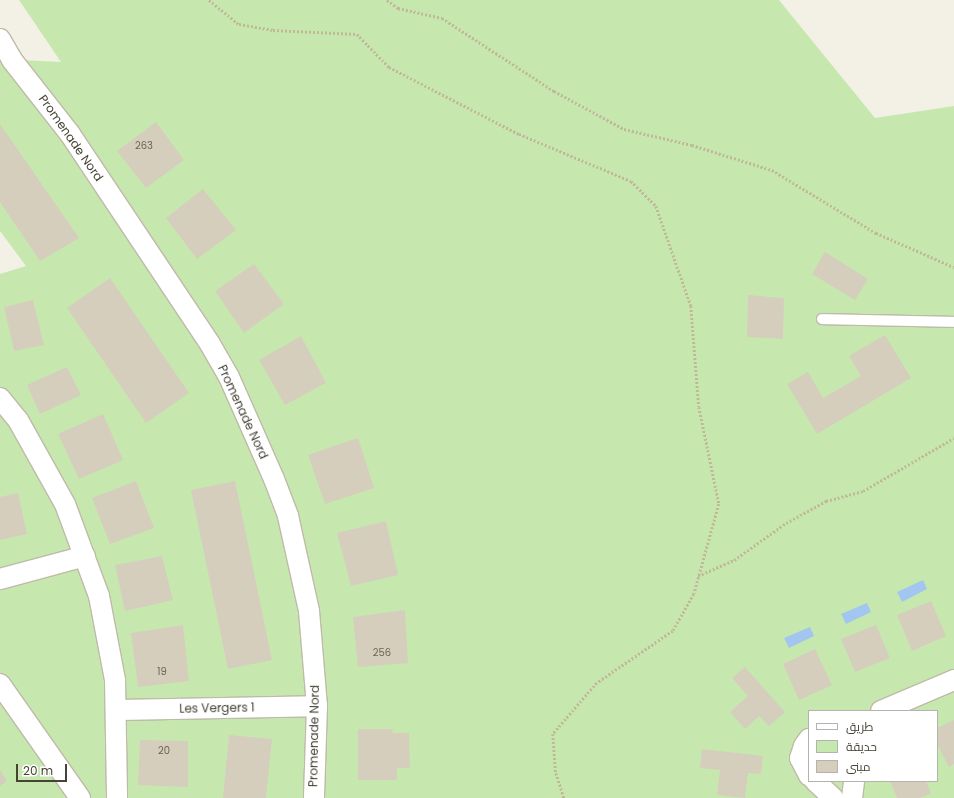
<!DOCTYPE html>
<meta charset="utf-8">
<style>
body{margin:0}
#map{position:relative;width:954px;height:798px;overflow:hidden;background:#f3f1e6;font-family:Poppins,Cairo,sans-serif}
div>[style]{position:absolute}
.green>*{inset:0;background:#c6e8af}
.water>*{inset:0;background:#a2c6f0}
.building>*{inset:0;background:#d5cebc}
.path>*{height:2.5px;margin-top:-1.25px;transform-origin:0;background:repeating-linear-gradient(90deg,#c1b89a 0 2px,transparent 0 4px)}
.roads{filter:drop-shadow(1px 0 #bfbaa9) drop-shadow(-1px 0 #bfbaa9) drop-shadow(0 1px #bfbaa9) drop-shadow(0 -1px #bfbaa9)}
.lane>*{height:10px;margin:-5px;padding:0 5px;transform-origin:5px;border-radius:5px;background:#fff}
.street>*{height:20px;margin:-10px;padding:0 10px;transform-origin:10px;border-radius:10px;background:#fff}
span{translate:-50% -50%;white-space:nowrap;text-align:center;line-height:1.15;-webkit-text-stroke:3.5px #fff;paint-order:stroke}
.number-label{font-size:10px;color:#6a6558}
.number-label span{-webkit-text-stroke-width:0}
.street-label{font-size:12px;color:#464236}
.legend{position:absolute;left:808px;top:710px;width:130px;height:72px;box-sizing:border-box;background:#fff;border:1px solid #b5b3af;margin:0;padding:5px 7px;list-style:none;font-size:12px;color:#464236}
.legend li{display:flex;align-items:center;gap:8px;height:20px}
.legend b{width:20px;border:1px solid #b5b3af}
.scale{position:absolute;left:16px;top:764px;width:51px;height:18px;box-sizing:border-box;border:2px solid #464236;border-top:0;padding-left:5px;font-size:12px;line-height:14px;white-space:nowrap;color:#464236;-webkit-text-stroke:3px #fff;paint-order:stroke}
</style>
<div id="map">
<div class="green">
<i style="clip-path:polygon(evenodd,19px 0,779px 0,875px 118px,954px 106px,954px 798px,0 798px,0 274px,26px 266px,0 231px,0 59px,61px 62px,19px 0,809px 711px,937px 711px,937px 781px,809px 781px,809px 711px)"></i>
</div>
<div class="water">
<i style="clip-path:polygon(923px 580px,927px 589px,902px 602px,897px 592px)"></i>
<i style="clip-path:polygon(867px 603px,871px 612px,846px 624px,841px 614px)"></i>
<i style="clip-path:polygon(810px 627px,814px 636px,789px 648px,784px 638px)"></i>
</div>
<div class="building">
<i style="clip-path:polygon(156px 122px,184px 160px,146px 188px,117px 151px)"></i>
<i style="clip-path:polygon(0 124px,79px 238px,40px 261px,0 202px)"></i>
<i style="clip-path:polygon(203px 189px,236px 230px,197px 259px,166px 218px)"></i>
<i style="clip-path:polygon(825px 252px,868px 279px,855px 300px,812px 274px)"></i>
<i style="clip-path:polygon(254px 264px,284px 304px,244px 333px,215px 291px)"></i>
<i style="clip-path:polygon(110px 278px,189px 393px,146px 423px,67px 308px)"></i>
<i style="clip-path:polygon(748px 295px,784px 298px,783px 339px,747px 337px)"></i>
<i style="clip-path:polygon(33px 300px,44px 345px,14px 351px,4px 307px)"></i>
<i style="clip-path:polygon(885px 335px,911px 378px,817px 434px,787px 384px,808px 372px,823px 398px,861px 376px,849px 356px)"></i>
<i style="clip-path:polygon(301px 336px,326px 383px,285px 405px,259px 360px)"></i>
<i style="clip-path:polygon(67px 367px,81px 395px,40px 414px,27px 385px)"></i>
<i style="clip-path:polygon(103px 414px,123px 460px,79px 479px,58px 434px)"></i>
<i style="clip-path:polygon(358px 438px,374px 488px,325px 504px,308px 455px)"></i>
<i style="clip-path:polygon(136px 481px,154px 528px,110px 544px,92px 498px)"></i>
<i style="clip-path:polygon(235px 481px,272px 660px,228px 669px,191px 490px)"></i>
<i style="clip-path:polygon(18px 493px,27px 534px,0 540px,0 497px)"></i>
<i style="clip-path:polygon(386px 521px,398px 575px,351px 586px,337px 533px)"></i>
<i style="clip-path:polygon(162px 556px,173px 600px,125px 611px,115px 565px)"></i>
<i style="clip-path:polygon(931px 601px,946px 636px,912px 651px,897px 615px)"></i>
<i style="clip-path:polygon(405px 610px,408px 663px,358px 667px,353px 617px)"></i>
<i style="clip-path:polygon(183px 625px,189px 681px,138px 687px,131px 633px)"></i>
<i style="clip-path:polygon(876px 625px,890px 658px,855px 672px,841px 639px)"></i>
<i style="clip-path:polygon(815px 649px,832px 685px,799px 700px,783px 664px)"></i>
<i style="clip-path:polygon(745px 667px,785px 712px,769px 726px,759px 716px,745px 729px,730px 712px,748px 696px,732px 678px)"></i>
<i style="clip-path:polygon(954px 720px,954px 764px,949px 767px,937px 744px,937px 728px)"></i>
<i style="clip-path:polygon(358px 729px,393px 729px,392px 733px,409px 733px,410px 768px,397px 768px,397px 780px,358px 780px)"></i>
<i style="clip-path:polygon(229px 735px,272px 739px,266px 798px,223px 798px)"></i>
<i style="clip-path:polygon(140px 740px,188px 741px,188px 787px,138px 785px)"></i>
<i style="clip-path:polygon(702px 749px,763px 756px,761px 774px,748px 773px,745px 798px,717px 795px,720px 770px,700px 768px)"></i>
<i style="clip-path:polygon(0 770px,7px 781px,0 786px)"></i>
<i style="clip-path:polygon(890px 781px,926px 781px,931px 793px,920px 798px,897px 798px)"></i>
</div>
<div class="path">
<i style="left:209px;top:0;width:38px;rotate:39deg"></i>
<i style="left:239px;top:24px;width:35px;rotate:10deg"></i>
<i style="left:273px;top:30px;width:84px;rotate:2.7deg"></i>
<i style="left:357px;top:34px;width:46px;rotate:45.9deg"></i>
<i style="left:389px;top:67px;width:146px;rotate:27.3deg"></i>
<i style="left:519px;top:134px;width:121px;rotate:22.8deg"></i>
<i style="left:631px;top:181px;width:35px;rotate:45deg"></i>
<i style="left:656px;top:206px;width:106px;rotate:70.7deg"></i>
<i style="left:691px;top:306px;width:101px;rotate:85.5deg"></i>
<i style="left:699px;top:407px;width:99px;rotate:78.3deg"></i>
<i style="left:719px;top:504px;width:93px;rotate:105.5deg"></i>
<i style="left:694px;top:594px;width:43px;rotate:119.6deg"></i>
<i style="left:673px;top:631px;width:92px;rotate:145.6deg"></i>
<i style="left:597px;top:683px;width:67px;rotate:130.8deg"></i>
<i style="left:553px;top:734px;width:39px;rotate:86deg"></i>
<i style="left:556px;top:773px;width:26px;rotate:72deg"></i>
<i style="left:387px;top:0;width:14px;rotate:36deg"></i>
<i style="left:398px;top:8px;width:45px;rotate:12.8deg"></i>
<i style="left:442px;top:18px;width:134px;rotate:33.1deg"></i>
<i style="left:554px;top:91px;width:80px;rotate:28.5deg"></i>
<i style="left:624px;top:129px;width:70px;rotate:13.2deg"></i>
<i style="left:692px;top:145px;width:84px;rotate:17.4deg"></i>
<i style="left:772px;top:170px;width:122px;rotate:31.2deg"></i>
<i style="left:876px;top:233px;width:85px;rotate:23.6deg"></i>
<i style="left:698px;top:576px;width:39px;rotate:-24deg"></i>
<i style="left:734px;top:560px;width:64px;rotate:-35.4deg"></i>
<i style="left:786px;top:523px;width:46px;rotate:-28.8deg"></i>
<i style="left:826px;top:501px;width:38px;rotate:-15deg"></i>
<i style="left:863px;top:491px;width:105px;rotate:-30.2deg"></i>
</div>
<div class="roads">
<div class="lane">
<i style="left:822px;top:319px;width:132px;rotate:1.3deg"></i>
</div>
<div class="street">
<i style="left:0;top:39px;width:24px;rotate:60deg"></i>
<i style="left:12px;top:60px;width:94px;rotate:51.9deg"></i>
<i style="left:70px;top:134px;width:252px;rotate:56.3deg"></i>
<i style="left:210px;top:344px;width:38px;rotate:60deg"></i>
<i style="left:229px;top:377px;width:111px;rotate:66.2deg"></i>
<i style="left:274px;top:479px;width:40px;rotate:69deg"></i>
<i style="left:288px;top:516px;width:97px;rotate:77.5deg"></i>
<i style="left:309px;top:611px;width:95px;rotate:85.2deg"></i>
<i style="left:317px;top:706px;width:92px;rotate:91.9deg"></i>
<i style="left:0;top:398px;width:28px;rotate:51deg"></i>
<i style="left:18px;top:420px;width:96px;rotate:60.8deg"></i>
<i style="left:65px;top:504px;width:98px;rotate:69.7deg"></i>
<i style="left:99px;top:596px;width:86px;rotate:79.2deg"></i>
<i style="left:115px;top:680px;width:118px;rotate:89deg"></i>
<i style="left:0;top:579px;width:88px;rotate:-15.1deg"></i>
<i style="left:0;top:684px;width:139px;rotate:54.9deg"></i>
<i style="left:116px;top:710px;width:201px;rotate:-1.1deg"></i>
<i style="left:881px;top:711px;width:79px;rotate:-23deg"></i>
<i style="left:809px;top:739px;width:9px;rotate:126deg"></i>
<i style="left:804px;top:746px;width:13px;rotate:108deg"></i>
<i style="left:800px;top:758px;width:20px;rotate:63deg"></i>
<i style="left:815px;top:781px;width:25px;rotate:43deg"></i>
<i style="left:852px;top:798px;width:17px;rotate:-83deg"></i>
</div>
</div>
<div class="number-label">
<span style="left:144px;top:146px">263</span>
<span style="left:382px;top:653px">256</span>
<span style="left:162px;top:672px">19</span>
<span style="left:164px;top:751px">20</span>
</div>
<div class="street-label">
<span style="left:71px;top:138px;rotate:55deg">Promenade Nord</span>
<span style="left:243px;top:412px;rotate:65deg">Promenade Nord</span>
<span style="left:217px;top:708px;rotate:-1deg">Les Vergers 1</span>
<span style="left:314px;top:736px;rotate:-89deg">Promenade Nord</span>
</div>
<ul class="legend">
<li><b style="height:5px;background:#fff"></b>طريق</li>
<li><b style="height:11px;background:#c6e8af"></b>حديقة</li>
<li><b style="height:11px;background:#d5cebc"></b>مبنى</li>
</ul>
<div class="scale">20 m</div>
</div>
